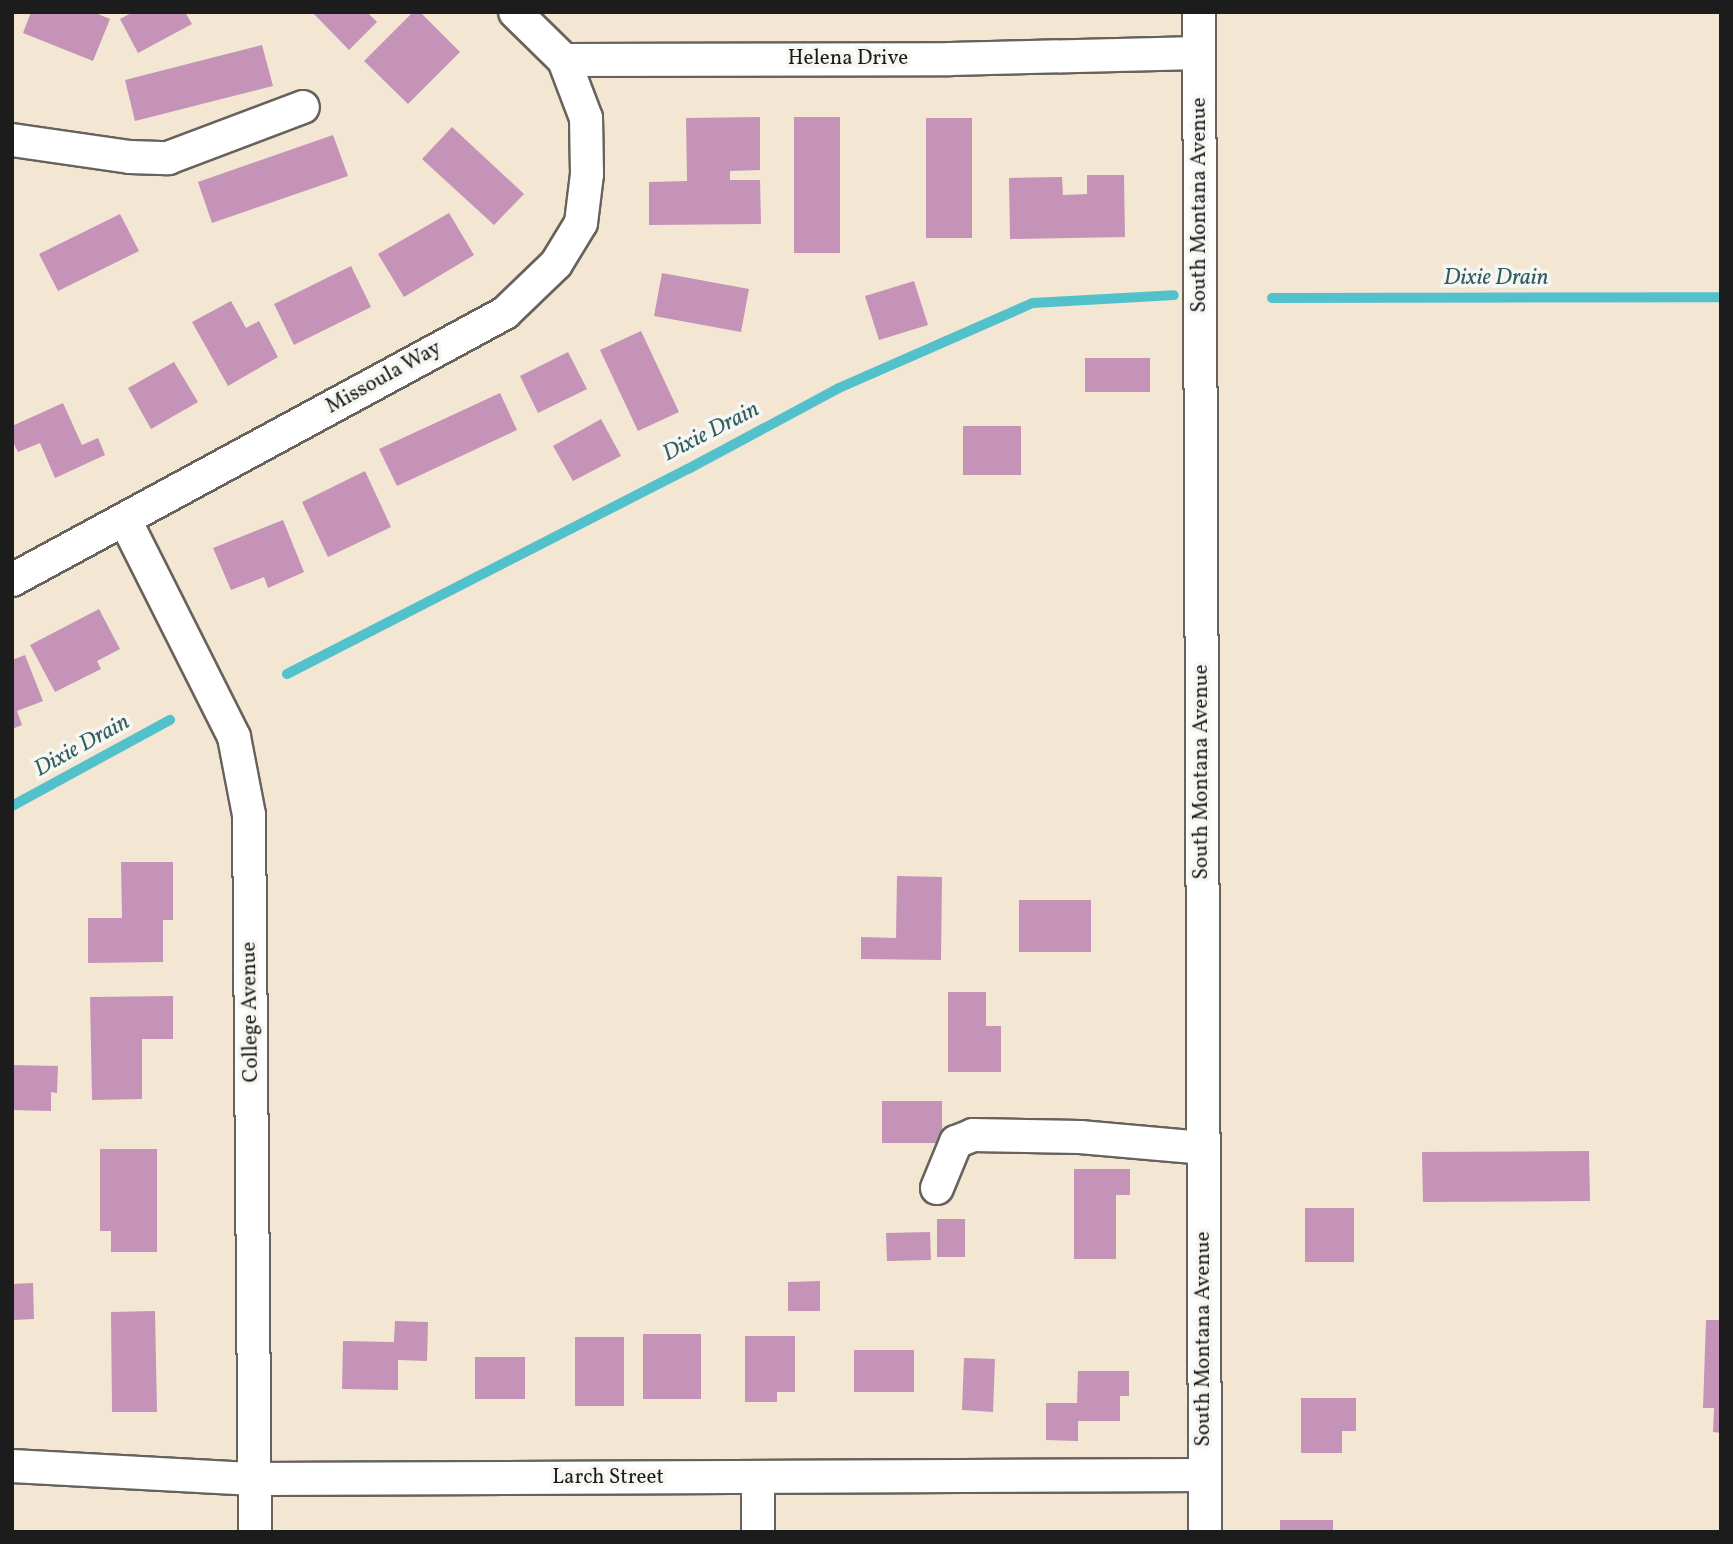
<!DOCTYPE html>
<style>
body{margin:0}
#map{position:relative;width:1733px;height:1544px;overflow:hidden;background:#f3e7d4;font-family:Vollkorn,serif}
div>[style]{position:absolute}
.stream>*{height:10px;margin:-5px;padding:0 5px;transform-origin:5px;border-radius:5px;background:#53c1cb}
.building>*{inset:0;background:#c493b7}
.roads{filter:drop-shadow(2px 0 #67635c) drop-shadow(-2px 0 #67635c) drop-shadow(0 2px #67635c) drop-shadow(0 -2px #67635c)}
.minor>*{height:32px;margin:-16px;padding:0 16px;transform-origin:16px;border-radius:16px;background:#fff}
span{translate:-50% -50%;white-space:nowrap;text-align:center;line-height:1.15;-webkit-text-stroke:7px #f6f6f2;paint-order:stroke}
.street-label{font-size:21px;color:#1c1c1c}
.water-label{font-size:23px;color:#325e62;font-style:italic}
.frame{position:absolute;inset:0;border:14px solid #1c1c1c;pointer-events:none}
</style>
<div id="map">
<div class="stream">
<i style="left:1272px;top:298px;width:449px;rotate:-0.1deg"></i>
<i style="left:287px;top:674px;width:450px;rotate:-27.1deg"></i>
<i style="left:688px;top:469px;width:171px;rotate:-28.2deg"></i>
<i style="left:839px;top:388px;width:212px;rotate:-23.7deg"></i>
<i style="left:1033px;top:303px;width:141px;rotate:-3.2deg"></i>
<i style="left:12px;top:806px;width:180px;rotate:-28.6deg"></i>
</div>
<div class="building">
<i style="clip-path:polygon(31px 12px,93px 12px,110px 19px,93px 61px,23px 33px)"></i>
<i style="clip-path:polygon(133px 12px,185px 12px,192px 24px,138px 53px,120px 19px)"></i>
<i style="clip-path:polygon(312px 12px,367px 12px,377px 22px,349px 50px)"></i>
<i style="clip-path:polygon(413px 12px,420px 12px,460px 52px,408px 104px,364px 61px)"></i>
<i style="clip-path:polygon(262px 45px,273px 86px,135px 121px,125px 80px)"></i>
<i style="clip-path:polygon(760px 117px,760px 170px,730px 171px,730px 180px,760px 180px,761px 224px,649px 225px,649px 182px,687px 181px,686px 118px)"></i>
<i style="clip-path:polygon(794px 117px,840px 117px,840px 253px,794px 253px)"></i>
<i style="clip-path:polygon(926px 118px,972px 118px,972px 238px,926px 238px)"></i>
<i style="clip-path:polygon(452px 127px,524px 194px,494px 225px,422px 159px)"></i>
<i style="clip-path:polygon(333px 135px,348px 176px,212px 223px,198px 182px)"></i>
<i style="clip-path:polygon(1087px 175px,1124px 175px,1125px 237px,1010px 239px,1009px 178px,1062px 177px,1063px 195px,1087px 194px)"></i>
<i style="clip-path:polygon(449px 213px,474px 255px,404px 297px,378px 254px)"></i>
<i style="clip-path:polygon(120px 214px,139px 251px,58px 291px,39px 254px)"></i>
<i style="clip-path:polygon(351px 266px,371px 307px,294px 345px,274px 304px)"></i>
<i style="clip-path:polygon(662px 273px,749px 289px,741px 332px,654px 316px)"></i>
<i style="clip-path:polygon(914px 281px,928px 325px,879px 340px,865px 296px)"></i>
<i style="clip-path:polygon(231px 301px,246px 328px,259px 321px,278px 357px,228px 386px,192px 322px)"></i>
<i style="clip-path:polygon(641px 331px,679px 412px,638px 431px,600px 350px)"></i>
<i style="clip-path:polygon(568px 352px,587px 389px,538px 413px,520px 376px)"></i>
<i style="clip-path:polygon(1085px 358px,1150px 358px,1150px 392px,1085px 392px)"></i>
<i style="clip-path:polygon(174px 362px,198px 402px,151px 429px,128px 388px)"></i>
<i style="clip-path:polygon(500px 393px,517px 430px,397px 486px,379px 449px)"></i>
<i style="clip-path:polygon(63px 403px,82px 445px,98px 438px,105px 455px,55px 478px,40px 443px,18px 452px,12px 440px,12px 426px)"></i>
<i style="clip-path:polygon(601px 419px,621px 456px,573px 481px,553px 446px)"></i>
<i style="clip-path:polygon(963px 426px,1021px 426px,1021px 475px,963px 475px)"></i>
<i style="clip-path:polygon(365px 471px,391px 527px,328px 557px,302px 502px)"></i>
<i style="clip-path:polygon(283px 520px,304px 572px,268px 588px,264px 577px,231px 590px,213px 548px)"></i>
<i style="clip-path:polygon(99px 609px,120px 649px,97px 661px,101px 669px,55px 692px,30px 645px)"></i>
<i style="clip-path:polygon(25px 655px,43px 701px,17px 711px,22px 725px,12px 729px,12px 660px)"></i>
<i style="clip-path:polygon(121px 862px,173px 862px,173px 920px,163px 920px,163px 962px,88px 963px,88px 918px,122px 918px)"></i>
<i style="clip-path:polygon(897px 876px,942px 877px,941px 960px,861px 959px,861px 937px,896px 938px)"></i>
<i style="clip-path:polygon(1019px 900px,1091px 900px,1091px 952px,1019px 952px)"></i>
<i style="clip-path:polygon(948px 992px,986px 992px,986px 1026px,1001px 1026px,1001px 1072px,948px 1072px)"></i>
<i style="clip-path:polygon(173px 996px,173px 1039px,142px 1039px,142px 1099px,92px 1100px,90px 997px)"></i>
<i style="clip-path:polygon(12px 1065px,58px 1066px,57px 1093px,51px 1092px,51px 1111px,12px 1110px)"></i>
<i style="clip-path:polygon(882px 1101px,942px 1101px,942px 1143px,882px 1143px)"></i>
<i style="clip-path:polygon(100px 1149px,157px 1149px,157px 1252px,111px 1252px,111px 1231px,100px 1231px)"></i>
<i style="clip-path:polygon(1589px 1151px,1590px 1201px,1423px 1202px,1422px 1152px)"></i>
<i style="clip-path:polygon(1074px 1169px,1130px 1169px,1130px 1195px,1116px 1195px,1116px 1259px,1074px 1259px)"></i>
<i style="clip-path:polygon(1305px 1208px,1354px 1208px,1354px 1262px,1305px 1262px)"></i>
<i style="clip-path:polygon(937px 1219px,965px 1219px,965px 1257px,937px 1257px)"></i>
<i style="clip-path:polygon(930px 1232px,931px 1260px,887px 1261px,886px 1233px)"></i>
<i style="clip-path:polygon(820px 1281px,820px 1311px,788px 1311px,788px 1282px)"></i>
<i style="clip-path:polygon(33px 1283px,34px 1319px,12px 1320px,12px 1284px)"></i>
<i style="clip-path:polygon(155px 1311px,157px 1412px,112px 1412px,111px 1312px)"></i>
<i style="clip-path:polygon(1706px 1320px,1721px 1320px,1721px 1433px,1713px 1432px,1714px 1408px,1703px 1408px)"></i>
<i style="clip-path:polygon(395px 1321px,428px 1322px,427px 1361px,398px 1360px,398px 1390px,342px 1389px,343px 1341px,394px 1342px)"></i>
<i style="clip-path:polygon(643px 1334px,701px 1334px,701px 1399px,643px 1399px)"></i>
<i style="clip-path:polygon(745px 1336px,795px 1336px,795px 1392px,777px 1392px,777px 1402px,745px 1402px)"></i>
<i style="clip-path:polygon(575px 1337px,624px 1337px,624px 1406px,575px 1406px)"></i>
<i style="clip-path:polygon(854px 1350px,914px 1350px,914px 1392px,854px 1392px)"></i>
<i style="clip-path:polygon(475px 1357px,525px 1357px,525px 1399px,475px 1399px)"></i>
<i style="clip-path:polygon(964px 1358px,995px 1359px,993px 1412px,962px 1410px)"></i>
<i style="clip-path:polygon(1078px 1371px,1129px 1371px,1129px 1396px,1120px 1396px,1120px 1421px,1078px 1421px,1078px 1441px,1046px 1440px,1046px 1403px,1077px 1403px)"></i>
<i style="clip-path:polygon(1301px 1398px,1356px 1398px,1356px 1431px,1342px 1431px,1342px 1453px,1301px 1453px)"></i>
<i style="clip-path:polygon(1280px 1520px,1333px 1520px,1333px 1532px,1280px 1532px)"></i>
</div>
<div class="roads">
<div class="minor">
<i style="left:515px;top:12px;width:69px;rotate:44.4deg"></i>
<i style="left:564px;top:60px;width:386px;rotate:-0.1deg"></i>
<i style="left:950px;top:59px;width:249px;rotate:-1.4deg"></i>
<i style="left:1199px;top:12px;width:1520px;rotate:89.77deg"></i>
<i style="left:12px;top:140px;width:119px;rotate:8.2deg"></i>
<i style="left:130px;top:157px;width:38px;rotate:2deg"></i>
<i style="left:168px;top:158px;width:144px;rotate:-20.7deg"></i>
<i style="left:125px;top:520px;width:243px;rotate:63.3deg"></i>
<i style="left:234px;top:737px;width:79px;rotate:79.1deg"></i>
<i style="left:249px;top:815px;width:717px;rotate:89.52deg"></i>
<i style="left:12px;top:580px;width:561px;rotate:-28.44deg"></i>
<i style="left:505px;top:313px;width:71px;rotate:-43.9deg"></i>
<i style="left:556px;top:264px;width:48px;rotate:-58.6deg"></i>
<i style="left:581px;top:223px;width:49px;rotate:-83deg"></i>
<i style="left:587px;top:174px;width:56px;rotate:-91deg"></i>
<i style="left:586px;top:118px;width:62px;rotate:-110.8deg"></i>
<i style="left:937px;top:1188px;width:50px;rotate:-67.6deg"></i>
<i style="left:956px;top:1142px;width:18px;rotate:-22deg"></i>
<i style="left:973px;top:1135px;width:107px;rotate:1.1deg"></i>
<i style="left:1080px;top:1137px;width:123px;rotate:5.1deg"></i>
<i style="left:12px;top:1466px;width:243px;rotate:3.1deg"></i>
<i style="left:255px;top:1479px;width:950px;rotate:-0.24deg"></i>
<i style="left:758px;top:1478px;width:54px;rotate:90deg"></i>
</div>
</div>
<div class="street-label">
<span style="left:848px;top:59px">Helena Drive</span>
<span style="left:1200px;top:205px;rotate:-90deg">South Montana Avenue</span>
<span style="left:384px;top:378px;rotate:-29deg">Missoula Way</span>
<span style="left:1202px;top:772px;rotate:-90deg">South Montana Avenue</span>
<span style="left:251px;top:1012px;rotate:-91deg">College Avenue</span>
<span style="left:1204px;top:1339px;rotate:-90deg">South Montana Avenue</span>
<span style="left:608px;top:1478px">Larch Street</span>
</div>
<div class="water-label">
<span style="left:1496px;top:278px">Dixie Drain</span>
<span style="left:711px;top:432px;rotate:-27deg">Dixie Drain</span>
<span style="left:82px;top:746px;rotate:-29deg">Dixie Drain</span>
</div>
<div class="frame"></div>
</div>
